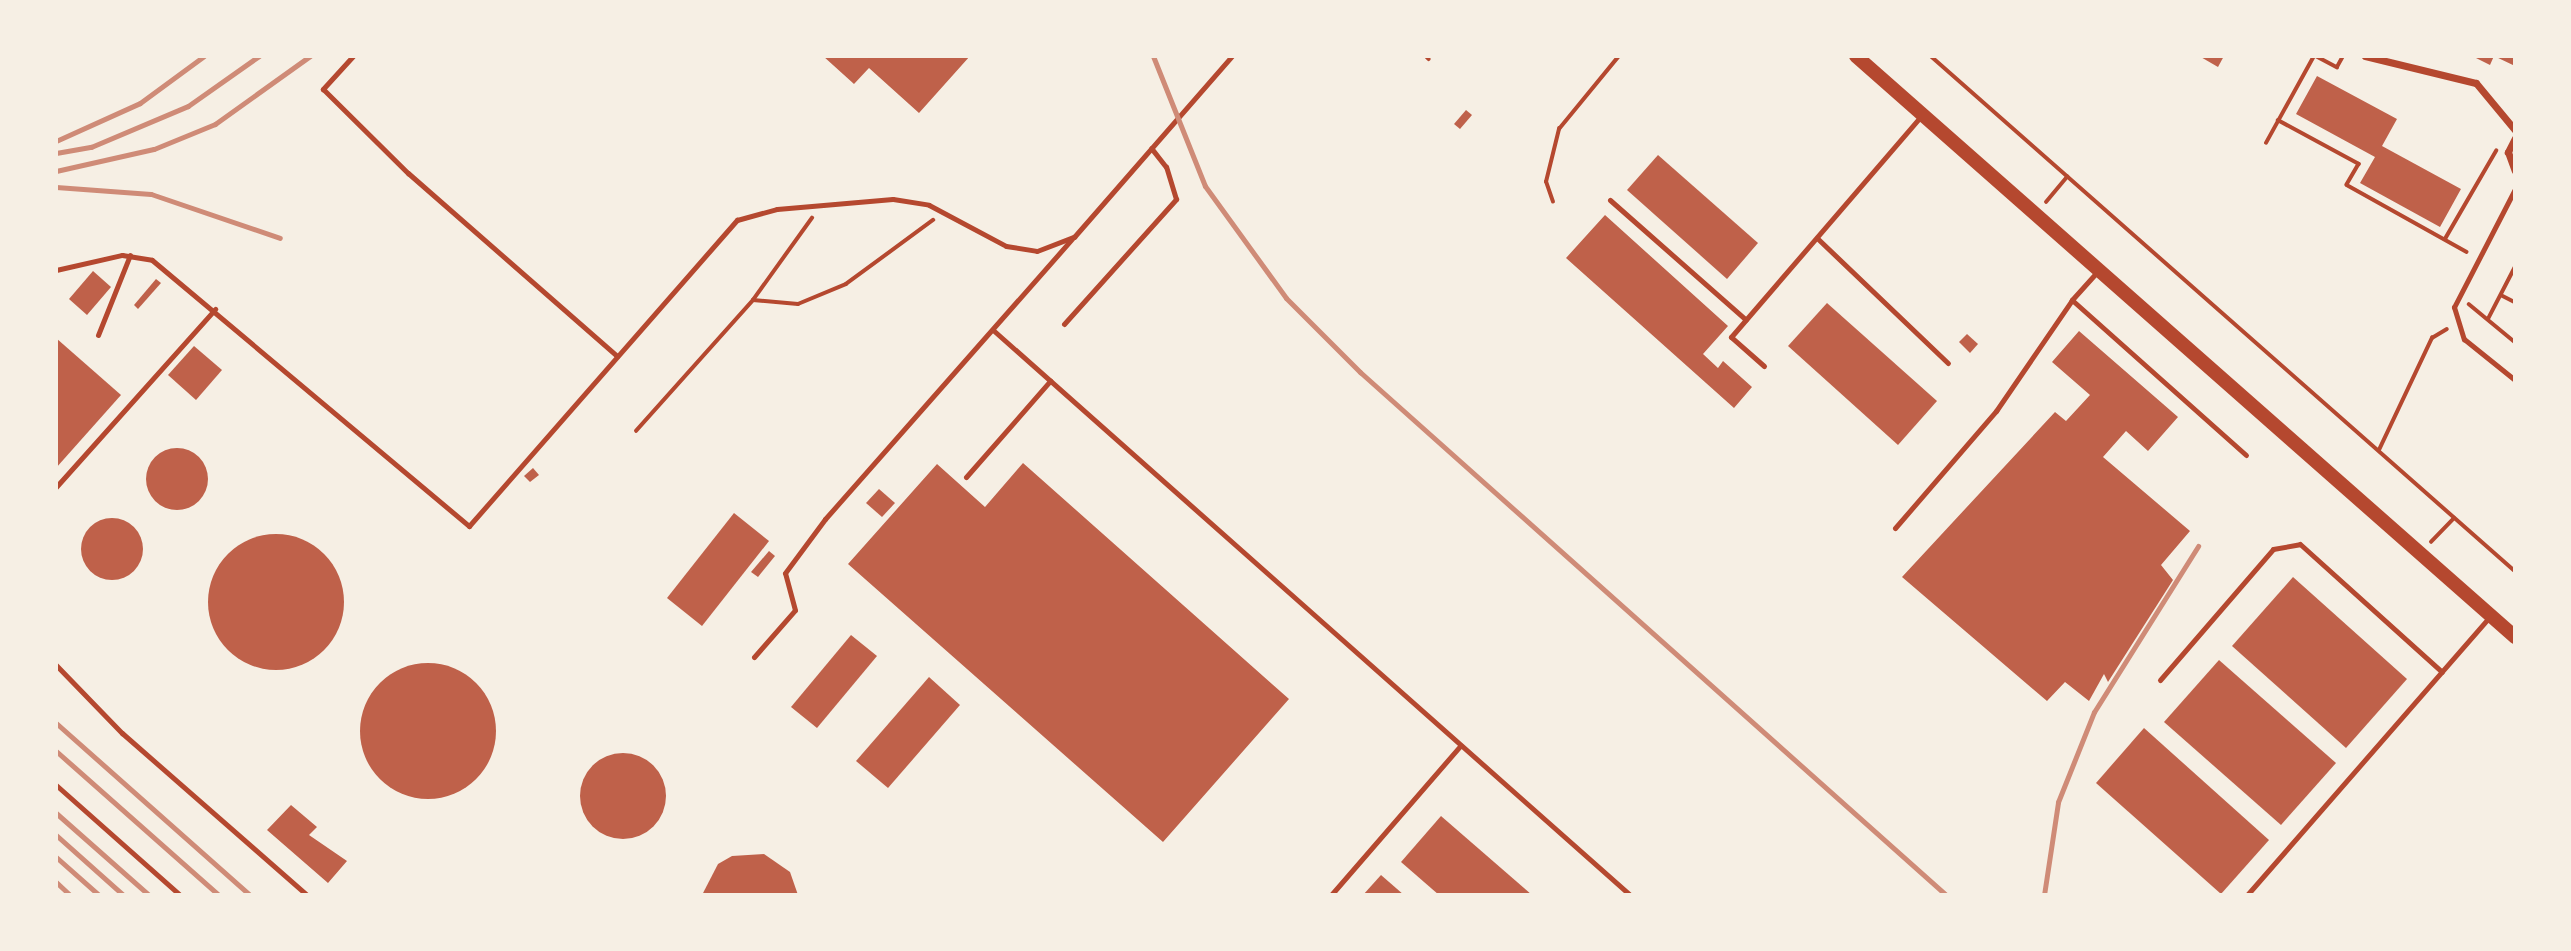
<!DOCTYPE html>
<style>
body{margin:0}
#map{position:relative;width:2571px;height:951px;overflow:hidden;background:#f6efe4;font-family:Helvetica,sans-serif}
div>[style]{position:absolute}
.building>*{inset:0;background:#bf614a}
.round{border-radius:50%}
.path>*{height:3.5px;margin:-1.75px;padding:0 1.75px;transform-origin:1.75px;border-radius:1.75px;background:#b5482f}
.service>*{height:5px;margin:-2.5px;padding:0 2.5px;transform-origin:2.5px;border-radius:2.5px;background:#b5482f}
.minor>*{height:7px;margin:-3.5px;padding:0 3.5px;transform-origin:3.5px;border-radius:3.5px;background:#b5482f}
.secondary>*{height:14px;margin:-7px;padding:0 7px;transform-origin:7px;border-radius:7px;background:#b5482f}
.rail>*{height:5px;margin:-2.5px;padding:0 2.5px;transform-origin:2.5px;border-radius:2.5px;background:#cf8b77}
span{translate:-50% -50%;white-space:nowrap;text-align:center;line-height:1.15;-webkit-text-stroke:6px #f6efe4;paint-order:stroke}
.frame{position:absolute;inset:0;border:58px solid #f6efe4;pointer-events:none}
</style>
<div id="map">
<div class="building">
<i style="clip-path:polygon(823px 56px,970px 56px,919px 113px,869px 68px,854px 84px)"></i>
<i style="clip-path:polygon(2199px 56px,2224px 56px,2218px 67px)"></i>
<i style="clip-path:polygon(2472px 56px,2515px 56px,2515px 66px,2494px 56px,2490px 65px)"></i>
<i style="clip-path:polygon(2317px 76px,2397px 119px,2382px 146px,2461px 189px,2440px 227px,2360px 183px,2375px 157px,2296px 114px)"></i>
<i style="clip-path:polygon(1466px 110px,1472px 115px,1460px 129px,1454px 124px)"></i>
<i style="clip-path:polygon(1658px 155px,1758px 243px,1727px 279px,1627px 190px)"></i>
<i style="clip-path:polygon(1605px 215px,1728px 326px,1703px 354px,1718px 368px,1723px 361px,1752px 387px,1734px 408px,1566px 258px)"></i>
<i style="clip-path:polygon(93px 271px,111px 287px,87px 315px,69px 299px)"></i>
<i style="clip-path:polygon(156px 279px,161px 283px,138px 309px,134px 305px)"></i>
<i style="clip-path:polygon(1827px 303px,1937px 401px,1898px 445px,1788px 346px)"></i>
<i style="clip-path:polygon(2079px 331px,2178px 417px,2148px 451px,2126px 431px,2103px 457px,2190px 531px,2161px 565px,2173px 580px,2108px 682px,2104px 674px,2089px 701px,2065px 682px,2047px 701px,1902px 577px,2055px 412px,2066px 421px,2090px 395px,2052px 362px)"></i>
<i style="clip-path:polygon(1967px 334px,1978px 344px,1970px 353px,1959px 342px)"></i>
<i style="clip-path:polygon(56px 338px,121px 395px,56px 468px)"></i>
<i style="clip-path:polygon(194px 346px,222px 370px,196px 400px,168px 375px)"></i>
<i class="round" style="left:146px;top:448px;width:62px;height:62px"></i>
<i style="clip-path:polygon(1023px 463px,1289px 699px,1163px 842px,848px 564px,937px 464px,985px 507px)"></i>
<i style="clip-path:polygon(533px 468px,539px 475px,530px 482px,524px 476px)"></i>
<i style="clip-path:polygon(879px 489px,895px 503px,882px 517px,866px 503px)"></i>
<i style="clip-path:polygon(734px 513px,769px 541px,702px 626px,667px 598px)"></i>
<i class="round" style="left:81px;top:518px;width:62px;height:62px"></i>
<i class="round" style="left:208px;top:534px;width:136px;height:136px"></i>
<i style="clip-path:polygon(769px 551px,775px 556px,758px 577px,751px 572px)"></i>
<i style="clip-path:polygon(2293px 577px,2407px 679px,2346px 748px,2232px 646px)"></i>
<i style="clip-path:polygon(851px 635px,877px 656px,817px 728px,791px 707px)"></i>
<i style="clip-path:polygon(2219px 660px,2336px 763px,2281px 825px,2164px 722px)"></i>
<i class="round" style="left:360px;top:663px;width:136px;height:136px"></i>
<i style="clip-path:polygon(929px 677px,960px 705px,888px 788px,856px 761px)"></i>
<i style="clip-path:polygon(2144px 728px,2269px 840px,2221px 894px,2096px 783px)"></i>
<i class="round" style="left:580px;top:753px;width:86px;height:86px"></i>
<i style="clip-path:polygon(291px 805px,317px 827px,309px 835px,347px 861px,328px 883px,267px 830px)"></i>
<i style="clip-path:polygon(1441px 816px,1532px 895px,1439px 895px,1401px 862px)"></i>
<i style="clip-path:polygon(764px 854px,790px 872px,798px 895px,702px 895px,718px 864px,732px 856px)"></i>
<i style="clip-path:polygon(1381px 875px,1404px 895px,1363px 895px)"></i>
</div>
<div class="path">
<i style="left:1426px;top:56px;width:4px;rotate:45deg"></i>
<i style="left:1931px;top:56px;width:779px;rotate:41.41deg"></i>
<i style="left:2316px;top:56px;width:24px;rotate:28deg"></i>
<i style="left:2337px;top:67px;width:13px;rotate:-61deg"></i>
<i style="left:2278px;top:120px;width:92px;rotate:28.5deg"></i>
<i style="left:2359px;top:164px;width:24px;rotate:120deg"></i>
<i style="left:2347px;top:185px;width:137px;rotate:29.2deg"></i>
<i style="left:2266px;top:143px;width:99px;rotate:-61.1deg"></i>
<i style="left:1553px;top:202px;width:21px;rotate:-109deg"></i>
<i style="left:1546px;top:182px;width:55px;rotate:-76.2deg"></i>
<i style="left:1559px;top:129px;width:94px;rotate:-50.6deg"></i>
<i style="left:2046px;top:202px;width:33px;rotate:-50deg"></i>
<i style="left:2445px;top:239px;width:102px;rotate:-59.9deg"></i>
<i style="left:2501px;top:295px;width:16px;rotate:27deg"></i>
<i style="left:753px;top:300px;width:45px;rotate:5.1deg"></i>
<i style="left:798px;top:304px;width:52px;rotate:-22.6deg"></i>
<i style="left:846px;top:284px;width:108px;rotate:-36.3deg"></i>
<i style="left:2469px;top:304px;width:60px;rotate:39.6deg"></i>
<i style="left:2488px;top:319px;width:59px;rotate:-62.6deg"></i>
<i style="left:636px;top:431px;width:176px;rotate:-48.2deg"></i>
<i style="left:753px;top:300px;width:101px;rotate:-54.3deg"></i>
<i style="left:2379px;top:450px;width:124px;rotate:-64.7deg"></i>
<i style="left:2432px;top:338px;width:17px;rotate:-31deg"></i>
<i style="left:2431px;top:542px;width:33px;rotate:-46deg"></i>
</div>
<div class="service">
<i style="left:353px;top:56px;width:45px;rotate:132.3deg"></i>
<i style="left:323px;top:89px;width:120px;rotate:44.7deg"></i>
<i style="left:408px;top:173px;width:278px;rotate:41.2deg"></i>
<i style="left:2515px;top:189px;width:133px;rotate:117.3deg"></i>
<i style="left:2454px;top:307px;width:34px;rotate:73deg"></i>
<i style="left:2464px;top:339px;width:65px;rotate:38.8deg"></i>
<i style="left:1610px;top:200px;width:181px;rotate:41.4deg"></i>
<i style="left:1817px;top:238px;width:181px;rotate:43.7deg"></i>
<i style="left:56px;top:270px;width:68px;rotate:-12.8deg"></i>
<i style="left:122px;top:255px;width:30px;rotate:9deg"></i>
<i style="left:152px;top:260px;width:414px;rotate:40deg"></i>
<i style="left:469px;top:526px;width:407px;rotate:-48.8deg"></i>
<i style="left:737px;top:220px;width:41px;rotate:-15.4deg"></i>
<i style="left:777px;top:209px;width:116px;rotate:-4.9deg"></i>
<i style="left:893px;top:199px;width:36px;rotate:9deg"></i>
<i style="left:929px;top:205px;width:87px;rotate:28deg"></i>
<i style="left:1006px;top:246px;width:31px;rotate:9deg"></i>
<i style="left:1037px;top:251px;width:40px;rotate:-21deg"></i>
<i style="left:1074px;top:237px;width:240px;rotate:-48.9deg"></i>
<i style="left:2097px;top:272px;width:38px;rotate:132deg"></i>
<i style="left:2072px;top:300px;width:233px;rotate:41.7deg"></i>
<i style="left:1064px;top:324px;width:168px;rotate:-48.1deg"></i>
<i style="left:1176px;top:199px;width:34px;rotate:-107deg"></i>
<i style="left:1166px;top:167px;width:24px;rotate:-128deg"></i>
<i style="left:993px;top:330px;width:851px;rotate:41.57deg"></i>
<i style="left:98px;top:335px;width:86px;rotate:-68.2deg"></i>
<i style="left:1764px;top:366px;width:44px;rotate:-138.7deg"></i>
<i style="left:1731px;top:337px;width:293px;rotate:-49.3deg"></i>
<i style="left:966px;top:477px;width:128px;rotate:-48.8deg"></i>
<i style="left:56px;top:487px;width:239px;rotate:-48.2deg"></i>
<i style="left:1895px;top:528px;width:155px;rotate:-49.2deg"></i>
<i style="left:1996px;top:411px;width:135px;rotate:-55.6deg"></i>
<i style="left:754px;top:657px;width:62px;rotate:-48.9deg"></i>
<i style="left:795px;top:610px;width:38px;rotate:-105deg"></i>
<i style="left:785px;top:573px;width:67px;rotate:-53.5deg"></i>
<i style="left:825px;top:519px;width:373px;rotate:-48.6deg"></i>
<i style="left:56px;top:665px;width:95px;rotate:45.9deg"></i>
<i style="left:122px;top:733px;width:246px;rotate:41.2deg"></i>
<i style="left:2160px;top:680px;width:173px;rotate:-49.2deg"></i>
<i style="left:2273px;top:549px;width:27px;rotate:-10deg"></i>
<i style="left:2300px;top:544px;width:191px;rotate:42deg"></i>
<i style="left:56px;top:785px;width:166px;rotate:41.6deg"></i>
<i style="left:1331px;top:895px;width:198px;rotate:-49.1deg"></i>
<i style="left:2247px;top:895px;width:368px;rotate:-48.9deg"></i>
</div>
<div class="minor">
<i style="left:2365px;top:56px;width:114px;rotate:13.7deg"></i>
<i style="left:2476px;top:83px;width:61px;rotate:50.3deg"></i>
<i style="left:2515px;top:138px;width:16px;rotate:117deg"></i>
<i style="left:2508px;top:152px;width:20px;rotate:70deg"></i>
</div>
<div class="secondary">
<i style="left:1856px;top:56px;width:879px;rotate:41.4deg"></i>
</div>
<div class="rail">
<i style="left:1153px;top:56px;width:140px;rotate:68.2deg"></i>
<i style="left:1205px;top:186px;width:138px;rotate:54.1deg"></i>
<i style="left:1286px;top:298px;width:105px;rotate:45deg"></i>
<i style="left:1360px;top:372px;width:785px;rotate:41.75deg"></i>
<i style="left:56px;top:141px;width:92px;rotate:-24.3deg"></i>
<i style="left:140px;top:103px;width:79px;rotate:-36.3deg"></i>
<i style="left:56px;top:153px;width:36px;rotate:-10deg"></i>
<i style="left:91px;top:147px;width:105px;rotate:-22.9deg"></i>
<i style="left:188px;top:106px;width:87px;rotate:-35.2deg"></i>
<i style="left:56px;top:171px;width:100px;rotate:-12.7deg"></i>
<i style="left:154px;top:149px;width:66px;rotate:-22.3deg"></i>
<i style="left:215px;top:124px;width:117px;rotate:-35.6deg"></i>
<i style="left:56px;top:187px;width:95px;rotate:4.2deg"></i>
<i style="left:151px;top:194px;width:136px;rotate:18.8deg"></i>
<i style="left:56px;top:723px;width:259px;rotate:41.6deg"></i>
<i style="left:56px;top:751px;width:217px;rotate:41.5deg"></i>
<i style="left:56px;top:813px;width:124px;rotate:41.4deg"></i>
<i style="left:56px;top:835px;width:90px;rotate:41.8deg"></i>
<i style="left:56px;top:857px;width:57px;rotate:41.5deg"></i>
<i style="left:56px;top:882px;width:19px;rotate:43deg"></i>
<i style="left:2044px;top:895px;width:94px;rotate:-81.4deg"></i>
<i style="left:2058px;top:802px;width:97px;rotate:-68.2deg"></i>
<i style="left:2094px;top:712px;width:196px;rotate:-57.9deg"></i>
</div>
<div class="frame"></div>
</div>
